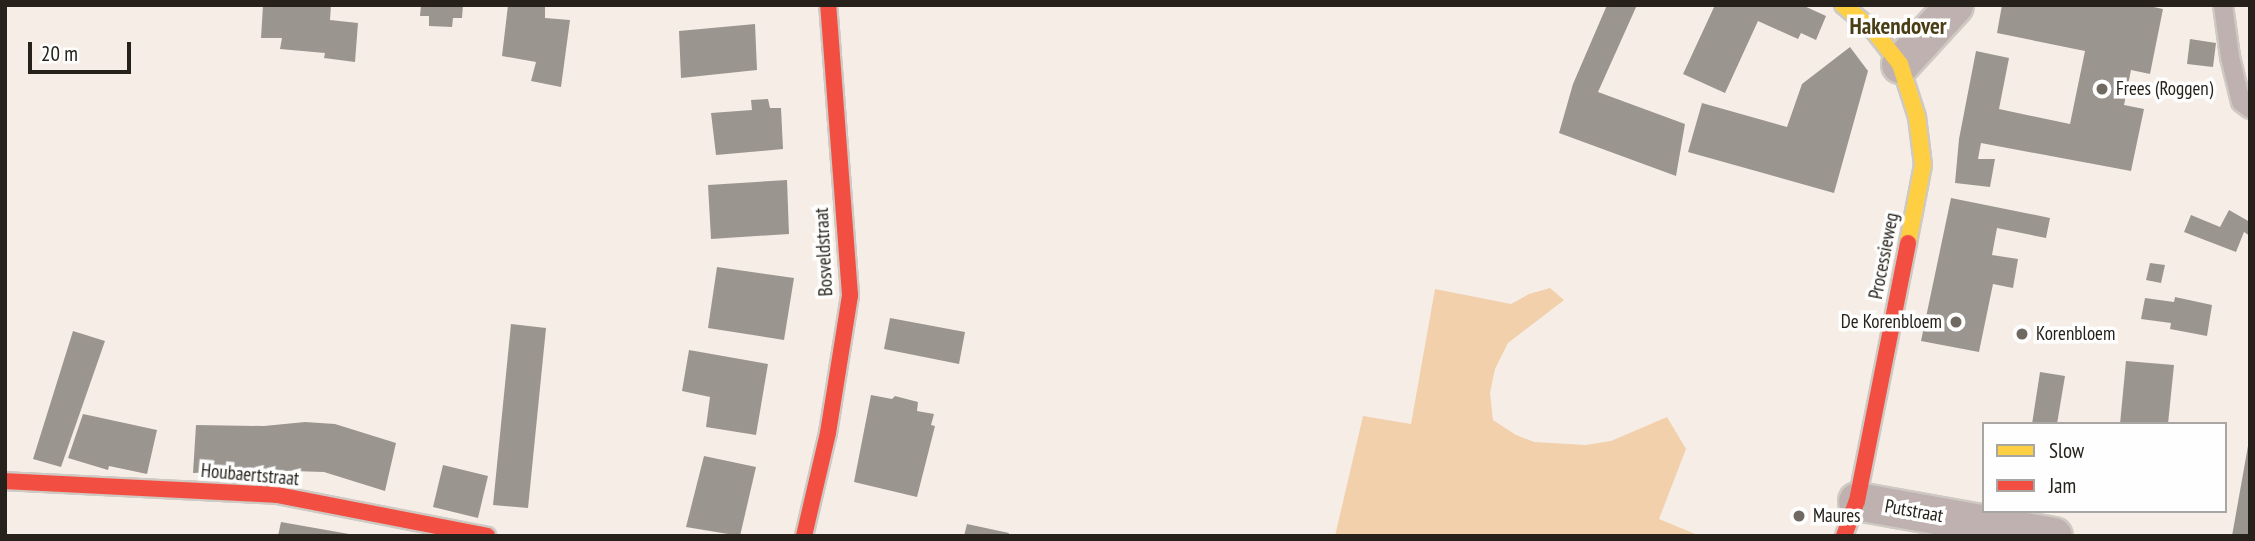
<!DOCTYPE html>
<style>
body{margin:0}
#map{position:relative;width:2255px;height:541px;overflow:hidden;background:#f6eee6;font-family:"PT Sans Narrow",sans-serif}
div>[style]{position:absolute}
.green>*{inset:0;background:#f2d0ac}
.building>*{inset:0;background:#9b9590}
.roads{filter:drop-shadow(2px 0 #cfc9c3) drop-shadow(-2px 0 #cfc9c3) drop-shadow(0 2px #cfc9c3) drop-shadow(0 -2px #cfc9c3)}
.lane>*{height:18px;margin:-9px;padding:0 9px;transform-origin:9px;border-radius:9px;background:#bfb1af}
.street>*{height:37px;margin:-18.5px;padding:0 18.5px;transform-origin:18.5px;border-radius:18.5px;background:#bfb1af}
.slow>*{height:16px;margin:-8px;padding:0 8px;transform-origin:8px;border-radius:8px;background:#ffcf43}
.jam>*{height:16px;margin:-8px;padding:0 8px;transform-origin:8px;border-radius:8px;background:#f24e42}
.dots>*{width:19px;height:19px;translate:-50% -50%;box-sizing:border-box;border:4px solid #fefefe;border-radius:50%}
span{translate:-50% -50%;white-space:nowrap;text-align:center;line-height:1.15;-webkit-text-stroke:7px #fefefe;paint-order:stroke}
.poi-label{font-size:19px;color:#26211b}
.left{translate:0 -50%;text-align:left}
.right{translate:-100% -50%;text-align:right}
.street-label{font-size:19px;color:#26211b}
.quarter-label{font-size:23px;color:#4b3e16;font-weight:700}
.frame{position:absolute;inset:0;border:7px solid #26211b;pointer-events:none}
.legend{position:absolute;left:1982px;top:422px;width:245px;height:91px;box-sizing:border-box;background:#fefefe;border:2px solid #a8a6a3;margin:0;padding:9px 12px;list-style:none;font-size:21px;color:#26211b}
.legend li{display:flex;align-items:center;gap:14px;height:35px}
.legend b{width:35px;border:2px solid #a8a6a3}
.scale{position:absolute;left:28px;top:42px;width:103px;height:32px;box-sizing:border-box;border:4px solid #26211b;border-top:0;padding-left:9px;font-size:21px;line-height:24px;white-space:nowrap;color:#26211b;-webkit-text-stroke:5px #fefefe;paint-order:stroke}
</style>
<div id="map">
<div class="green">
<i style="clip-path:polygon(1550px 288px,1564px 300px,1508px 343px,1495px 369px,1490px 393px,1493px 420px,1516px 435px,1534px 442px,1586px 445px,1611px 441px,1667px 417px,1686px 449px,1659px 519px,1700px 536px,1335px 536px,1363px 416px,1411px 424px,1435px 289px,1511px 304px,1529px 294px)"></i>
</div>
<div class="building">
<i style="clip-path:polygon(263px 5px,331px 5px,330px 20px,358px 23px,355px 62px,324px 58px,325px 53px,280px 49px,282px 38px,261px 38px)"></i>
<i style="clip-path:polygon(421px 5px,463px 5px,462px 18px,453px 18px,452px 27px,429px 26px,429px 16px,420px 16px)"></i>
<i style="clip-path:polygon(508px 5px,545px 5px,545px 18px,570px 20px,561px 87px,531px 81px,536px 62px,502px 56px)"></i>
<i style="clip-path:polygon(1607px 5px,1637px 5px,1598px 92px,1685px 124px,1676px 176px,1559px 133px,1573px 84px)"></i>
<i style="clip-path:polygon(1715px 5px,1802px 5px,1826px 16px,1816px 40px,1801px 33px,1798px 39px,1758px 21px,1725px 93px,1683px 74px)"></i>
<i style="clip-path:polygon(2002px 5px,2144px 5px,2163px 9px,2150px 74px,2131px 70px,2124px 105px,2144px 109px,2131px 171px,1981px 143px,1978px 159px,1995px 159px,1990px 187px,1955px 183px,1959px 139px,1976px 51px,2009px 58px,1999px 109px,2070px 124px,2085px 51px,1997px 33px)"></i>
<i style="clip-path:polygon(755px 24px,757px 70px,681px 78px,679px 31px)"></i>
<i style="clip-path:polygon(2190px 39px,2216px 43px,2213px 67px,2187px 64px)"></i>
<i style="clip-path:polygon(1850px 47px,1868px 71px,1834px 193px,1688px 152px,1702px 103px,1787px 127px,1802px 84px)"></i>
<i style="clip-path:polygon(768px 99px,770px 108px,781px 108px,783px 149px,716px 155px,711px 113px,752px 110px,751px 100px)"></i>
<i style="clip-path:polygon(787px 180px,789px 234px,711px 239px,708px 185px)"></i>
<i style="clip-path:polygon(1951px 198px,2050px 218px,2046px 238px,1997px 228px,1992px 255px,2018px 259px,2013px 288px,1993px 284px,1979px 352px,1921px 341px)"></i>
<i style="clip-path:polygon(2229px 210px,2250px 222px,2250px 236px,2244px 232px,2236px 252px,2184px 232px,2191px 215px,2220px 227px)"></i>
<i style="clip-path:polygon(2150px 263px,2165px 265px,2161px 283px,2146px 280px)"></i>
<i style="clip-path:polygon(717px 267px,794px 278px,784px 340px,708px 328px)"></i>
<i style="clip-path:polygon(2175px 297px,2212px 305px,2207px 336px,2170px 329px,2171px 323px,2141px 319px,2145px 298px,2174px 302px)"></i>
<i style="clip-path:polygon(890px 318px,965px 332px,959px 364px,884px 349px)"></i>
<i style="clip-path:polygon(511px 324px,546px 328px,528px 508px,493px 505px)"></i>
<i style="clip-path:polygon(73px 331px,105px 341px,61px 467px,33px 459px)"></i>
<i style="clip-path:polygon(689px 350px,768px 364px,756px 435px,706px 427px,710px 397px,682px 391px)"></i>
<i style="clip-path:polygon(2126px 361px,2174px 365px,2168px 424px,2120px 424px)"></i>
<i style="clip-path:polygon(2040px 372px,2065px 376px,2057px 424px,2032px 424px)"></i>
<i style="clip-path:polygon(871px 395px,892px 399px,895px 396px,918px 402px,917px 411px,934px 414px,931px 425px,935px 426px,917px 497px,854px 482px)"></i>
<i style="clip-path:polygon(83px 414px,157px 430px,147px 474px,109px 466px,108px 470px,68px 458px)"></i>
<i style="clip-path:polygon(305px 422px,335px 424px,396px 443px,385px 491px,324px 472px,260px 470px,193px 473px,196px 425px,264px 426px)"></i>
<i style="clip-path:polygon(2248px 446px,2250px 536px,2232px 536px)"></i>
<i style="clip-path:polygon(704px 456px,756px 467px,740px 536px,686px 527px)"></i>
<i style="clip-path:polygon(443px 465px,488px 476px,478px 518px,433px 507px)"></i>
<i style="clip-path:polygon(281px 522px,349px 534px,349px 536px,278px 536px)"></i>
<i style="clip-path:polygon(967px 524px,1009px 533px,1008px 536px,964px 536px)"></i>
</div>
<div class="roads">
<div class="lane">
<i style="left:2223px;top:5px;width:52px;rotate:82.3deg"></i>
<i style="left:2230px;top:57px;width:46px;rotate:76.3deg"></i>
<i style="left:2241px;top:102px;width:11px;rotate:38deg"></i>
</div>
<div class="street">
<i style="left:1900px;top:64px;width:80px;rotate:-47.5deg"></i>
<i style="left:1857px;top:501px;width:199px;rotate:10.1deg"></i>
</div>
<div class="slow">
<i style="left:1843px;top:5px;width:40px;rotate:40deg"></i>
<i style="left:1874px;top:31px;width:42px;rotate:51.8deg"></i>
<i style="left:1900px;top:64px;width:56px;rotate:72.2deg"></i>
<i style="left:1917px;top:117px;width:48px;rotate:82.9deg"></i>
<i style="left:1923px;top:165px;width:79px;rotate:100.9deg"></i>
</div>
<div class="jam">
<i style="left:5px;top:481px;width:272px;rotate:2.9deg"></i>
<i style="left:277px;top:495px;width:214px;rotate:11deg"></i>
<i style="left:804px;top:536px;width:106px;rotate:-76.9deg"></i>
<i style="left:828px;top:433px;width:140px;rotate:-80.9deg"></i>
<i style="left:850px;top:295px;width:291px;rotate:-94.3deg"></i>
<i style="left:1844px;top:536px;width:37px;rotate:-70deg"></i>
<i style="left:1857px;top:501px;width:263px;rotate:-78.8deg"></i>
</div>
</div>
<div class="dots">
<i style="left:2102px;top:89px;background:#6f6962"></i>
<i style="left:1956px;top:322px;background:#6f6962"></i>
<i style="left:2022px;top:334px;background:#6f6962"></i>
<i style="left:1799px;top:516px;background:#6f6962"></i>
</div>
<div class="poi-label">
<span class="left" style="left:2116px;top:89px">Frees (Roggen)</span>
<span class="right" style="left:1942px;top:322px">De Korenbloem</span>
<span class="left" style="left:2036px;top:334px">Korenbloem</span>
<span class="left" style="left:1813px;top:516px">Maures</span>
</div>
<div class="street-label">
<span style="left:824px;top:252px;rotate:-93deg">Bosveldstraat</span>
<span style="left:1884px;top:256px;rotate:-79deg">Processieweg</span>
<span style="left:250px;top:475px;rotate:5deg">Houbaertstraat</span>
<span style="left:1914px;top:511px;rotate:10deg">Putstraat</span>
</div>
<div class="quarter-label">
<span style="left:1898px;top:26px">Hakendover</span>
</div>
<div class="frame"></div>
<ul class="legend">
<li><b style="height:9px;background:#ffcf43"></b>Slow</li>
<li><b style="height:9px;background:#f24e42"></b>Jam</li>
</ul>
<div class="scale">20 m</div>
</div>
